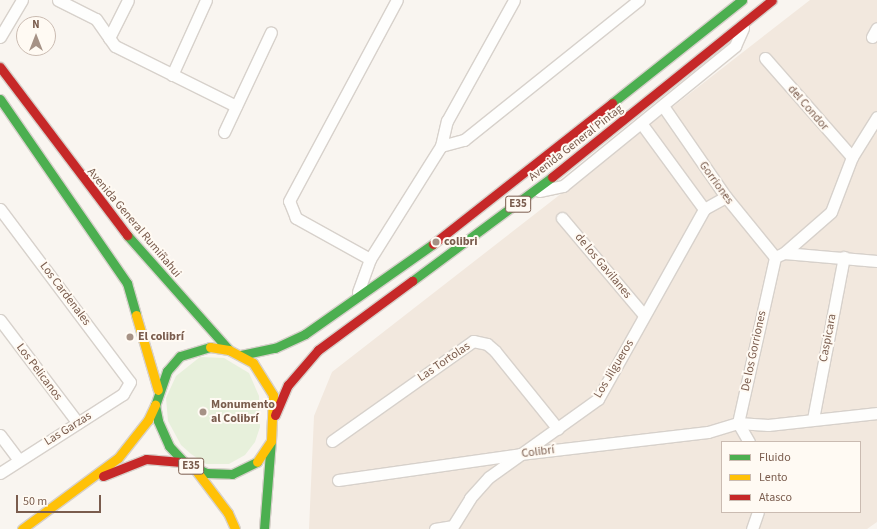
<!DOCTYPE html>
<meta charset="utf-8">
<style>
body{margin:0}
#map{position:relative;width:877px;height:529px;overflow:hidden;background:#f9f5f0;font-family:"Source Sans 3",sans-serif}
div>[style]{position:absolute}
.residential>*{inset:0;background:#f2e8de}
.green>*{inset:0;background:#e7f0db}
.roads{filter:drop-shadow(1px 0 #d7d1cb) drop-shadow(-1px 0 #d7d1cb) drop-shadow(0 1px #d7d1cb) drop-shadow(0 -1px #d7d1cb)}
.street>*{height:11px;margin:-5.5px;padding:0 5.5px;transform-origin:5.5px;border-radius:5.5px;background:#fefefd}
.fast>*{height:9px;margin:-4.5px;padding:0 4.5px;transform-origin:4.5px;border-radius:4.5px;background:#4caf50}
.slow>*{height:9px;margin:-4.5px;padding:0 4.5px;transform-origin:4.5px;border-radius:4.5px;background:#ffc107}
.jam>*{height:9px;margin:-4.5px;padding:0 4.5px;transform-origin:4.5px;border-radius:4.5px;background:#c62828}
.dots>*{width:11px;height:11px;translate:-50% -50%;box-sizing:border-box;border:2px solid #fffaf3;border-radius:50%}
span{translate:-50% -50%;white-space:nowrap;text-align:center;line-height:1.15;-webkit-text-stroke:4px #fffaf3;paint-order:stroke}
.shield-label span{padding:1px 3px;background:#fffaf3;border:1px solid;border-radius:3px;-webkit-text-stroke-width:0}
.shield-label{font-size:11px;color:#7a5c4d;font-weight:700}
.street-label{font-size:12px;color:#7a5c4d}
.poi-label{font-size:12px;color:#7a5c4d;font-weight:700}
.left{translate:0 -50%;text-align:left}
.legend{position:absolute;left:721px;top:441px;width:140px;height:72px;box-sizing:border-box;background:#fffaf3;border:1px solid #cabbb1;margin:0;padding:5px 7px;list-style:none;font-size:12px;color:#7a5c4d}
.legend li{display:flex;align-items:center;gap:8px;height:20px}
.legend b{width:20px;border:1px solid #cabbb1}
.north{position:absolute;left:16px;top:16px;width:40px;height:40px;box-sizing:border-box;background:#fffaf3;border:1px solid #cabbb1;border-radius:50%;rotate:0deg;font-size:11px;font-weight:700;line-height:16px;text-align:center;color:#7a5c4d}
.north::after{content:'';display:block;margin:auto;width:14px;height:18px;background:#a69286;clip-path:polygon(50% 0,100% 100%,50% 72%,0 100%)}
.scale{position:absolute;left:16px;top:495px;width:85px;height:18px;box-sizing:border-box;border:2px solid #7a5c4d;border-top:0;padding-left:5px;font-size:12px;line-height:14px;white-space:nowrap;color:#7a5c4d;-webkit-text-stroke:3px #fffaf3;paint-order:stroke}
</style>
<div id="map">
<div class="residential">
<i style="clip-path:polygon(evenodd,810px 0,877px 0,877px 522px,867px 529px,309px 529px,314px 416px,332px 372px,810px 0,722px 442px,860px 442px,860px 512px,722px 512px,722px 442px)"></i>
</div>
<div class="green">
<i style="clip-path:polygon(200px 357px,224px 358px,249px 373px,259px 396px,260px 427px,255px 442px,245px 455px,229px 464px,206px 464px,191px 454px,181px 445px,168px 421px,166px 398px,176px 376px)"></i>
</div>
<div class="roads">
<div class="street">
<i style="left:58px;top:0;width:42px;rotate:26.6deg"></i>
<i style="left:96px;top:19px;width:33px;rotate:55deg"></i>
<i style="left:115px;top:46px;width:135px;rotate:26.4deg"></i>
<i style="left:0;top:37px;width:43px;rotate:-59.3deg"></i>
<i style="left:872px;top:37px;width:10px;rotate:-61deg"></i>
<i style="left:109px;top:38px;width:42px;rotate:-63.4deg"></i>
<i style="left:765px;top:58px;width:132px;rotate:48.7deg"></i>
<i style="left:172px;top:75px;width:82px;rotate:-65.6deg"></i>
<i style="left:663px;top:106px;width:111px;rotate:55.3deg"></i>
<i style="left:726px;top:197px;width:77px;rotate:50.8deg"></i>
<i style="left:641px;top:123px;width:107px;rotate:53.8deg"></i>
<i style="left:224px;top:132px;width:110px;rotate:-64.8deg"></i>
<i style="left:441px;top:146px;width:24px;rotate:-15deg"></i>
<i style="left:464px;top:140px;width:224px;rotate:-38.7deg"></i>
<i style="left:539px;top:191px;width:25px;rotate:-12deg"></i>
<i style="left:563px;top:186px;width:222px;rotate:-39.1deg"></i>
<i style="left:735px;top:46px;width:20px;rotate:-66deg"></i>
<i style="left:0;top:209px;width:216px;rotate:53.1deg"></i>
<i style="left:130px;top:382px;width:14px;rotate:120deg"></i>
<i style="left:123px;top:394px;width:146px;rotate:147.3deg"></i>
<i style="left:562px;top:218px;width:126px;rotate:49.8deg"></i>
<i style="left:784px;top:253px;width:93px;rotate:4.9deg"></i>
<i style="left:775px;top:257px;width:10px;rotate:-24deg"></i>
<i style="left:784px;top:253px;width:62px;rotate:-41.1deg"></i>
<i style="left:831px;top:212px;width:59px;rotate:-69.1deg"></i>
<i style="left:852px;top:157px;width:47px;rotate:-58deg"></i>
<i style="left:370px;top:259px;width:85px;rotate:-151deg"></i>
<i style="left:296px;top:218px;width:18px;rotate:-112deg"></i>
<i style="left:289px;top:201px;width:228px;rotate:-61.8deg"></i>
<i style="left:358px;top:292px;width:35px;rotate:-70deg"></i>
<i style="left:370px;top:259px;width:133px;rotate:-57.9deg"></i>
<i style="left:441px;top:146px;width:26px;rotate:-77deg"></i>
<i style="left:447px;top:121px;width:138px;rotate:-61deg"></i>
<i style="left:0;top:320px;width:129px;rotate:52.9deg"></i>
<i style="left:813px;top:419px;width:165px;rotate:-79.2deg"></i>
<i style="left:0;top:435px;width:31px;rotate:53deg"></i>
<i style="left:332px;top:441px;width:173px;rotate:-35.3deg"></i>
<i style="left:473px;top:341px;width:14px;rotate:12deg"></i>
<i style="left:487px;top:344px;width:11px;rotate:41deg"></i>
<i style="left:495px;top:351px;width:100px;rotate:51.1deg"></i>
<i style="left:749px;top:442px;width:22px;rotate:-120deg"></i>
<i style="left:738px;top:423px;width:170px;rotate:-77.4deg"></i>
<i style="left:338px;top:480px;width:184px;rotate:-8.1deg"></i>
<i style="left:520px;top:454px;width:189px;rotate:-6.7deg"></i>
<i style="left:708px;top:432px;width:31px;rotate:-17deg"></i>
<i style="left:738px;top:423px;width:30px;rotate:4deg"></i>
<i style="left:768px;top:425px;width:110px;rotate:-6.3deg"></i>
<i style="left:435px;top:529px;width:17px;rotate:-10deg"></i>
<i style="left:451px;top:529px;width:36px;rotate:-58deg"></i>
<i style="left:470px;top:498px;width:28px;rotate:-48deg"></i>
<i style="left:489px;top:477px;width:134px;rotate:-35.6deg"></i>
<i style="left:598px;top:399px;width:218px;rotate:-60.8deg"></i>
<i style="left:704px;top:209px;width:25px;rotate:-29deg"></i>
<i style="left:752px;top:529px;width:18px;rotate:-71deg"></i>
</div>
<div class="fast">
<i style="left:0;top:99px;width:224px;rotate:55.4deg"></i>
<i style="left:127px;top:283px;width:33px;rotate:74deg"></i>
<i style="left:612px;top:103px;width:166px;rotate:-38.4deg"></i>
<i style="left:127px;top:235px;width:154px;rotate:48.4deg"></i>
<i style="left:412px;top:281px;width:174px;rotate:-36.6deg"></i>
<i style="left:210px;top:347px;width:31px;rotate:163deg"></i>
<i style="left:180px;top:356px;width:20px;rotate:131deg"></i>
<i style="left:167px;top:371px;width:36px;rotate:109deg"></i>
<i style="left:155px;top:405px;width:16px;rotate:79deg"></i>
<i style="left:158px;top:421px;width:27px;rotate:66deg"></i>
<i style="left:169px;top:446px;width:22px;rotate:47deg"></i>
<i style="left:184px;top:462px;width:25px;rotate:26deg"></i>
<i style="left:207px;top:473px;width:25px;rotate:2deg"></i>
<i style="left:232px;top:474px;width:28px;rotate:-26deg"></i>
<i style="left:241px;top:355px;width:35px;rotate:-12deg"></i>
<i style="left:275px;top:348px;width:33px;rotate:-25deg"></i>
<i style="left:305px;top:334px;width:156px;rotate:-35.1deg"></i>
<i style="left:264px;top:529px;width:88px;rotate:-85.5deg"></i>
</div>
<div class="slow">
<i style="left:136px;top:315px;width:78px;rotate:73.7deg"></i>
<i style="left:210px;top:347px;width:19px;rotate:9deg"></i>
<i style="left:229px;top:350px;width:27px;rotate:28deg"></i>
<i style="left:253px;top:363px;width:38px;rotate:58deg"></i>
<i style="left:273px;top:395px;width:46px;rotate:92.5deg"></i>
<i style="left:271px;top:441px;width:25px;rotate:124deg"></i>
<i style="left:194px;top:468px;width:56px;rotate:52.9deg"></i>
<i style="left:228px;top:513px;width:17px;rotate:66deg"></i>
<i style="left:22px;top:529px;width:119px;rotate:-36.5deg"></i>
<i style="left:118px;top:458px;width:48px;rotate:-51.7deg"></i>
<i style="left:148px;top:420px;width:17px;rotate:-65deg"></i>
</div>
<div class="jam">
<i style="left:0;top:67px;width:211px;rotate:52.9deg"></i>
<i style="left:552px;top:177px;width:282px;rotate:-38.8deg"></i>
<i style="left:433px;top:244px;width:228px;rotate:-38.2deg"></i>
<i style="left:275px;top:415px;width:33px;rotate:-67deg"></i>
<i style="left:288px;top:385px;width:46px;rotate:-49.4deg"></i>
<i style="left:318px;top:350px;width:117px;rotate:-36.3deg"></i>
<i style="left:103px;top:476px;width:46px;rotate:-21.6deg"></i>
<i style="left:146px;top:459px;width:38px;rotate:5deg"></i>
</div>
</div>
<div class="dots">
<i style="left:436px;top:242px;background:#a69286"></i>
<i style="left:130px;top:337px;background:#a69286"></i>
<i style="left:203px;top:412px;background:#a69286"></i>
</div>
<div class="shield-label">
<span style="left:518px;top:204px">E35</span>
<span style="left:191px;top:466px">E35</span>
</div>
<div class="street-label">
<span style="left:808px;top:108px;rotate:49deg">del Condor</span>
<span style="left:576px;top:143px;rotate:-38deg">Avenida General Pintag</span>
<span style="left:716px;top:183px;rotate:54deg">Gorriones</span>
<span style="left:134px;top:223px;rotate:50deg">Avenida General Rumiñahui</span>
<span style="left:603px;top:266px;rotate:50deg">de los Gavilanes</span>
<span style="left:65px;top:294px;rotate:53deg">Los Cardenales</span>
<span style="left:828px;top:338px;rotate:-79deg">Caspicara</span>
<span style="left:754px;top:351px;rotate:-78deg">De los Gorriones</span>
<span style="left:444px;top:362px;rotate:-34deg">Las Tortolas</span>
<span style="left:614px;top:369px;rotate:-59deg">Los Jilgueros</span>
<span style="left:39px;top:372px;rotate:53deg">Los Pelicanos</span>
<span style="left:68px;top:429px;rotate:-32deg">Las Garzas</span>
<span style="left:538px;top:452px;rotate:-7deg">Colibrí</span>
</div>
<div class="poi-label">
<span class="left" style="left:444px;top:242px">colibri</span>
<span class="left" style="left:138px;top:337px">El colibrí</span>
<span class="left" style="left:211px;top:412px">Monumento<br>al Colibrí</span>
</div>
<ul class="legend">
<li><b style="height:5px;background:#4caf50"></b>Fluido</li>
<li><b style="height:5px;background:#ffc107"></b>Lento</li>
<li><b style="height:5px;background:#c62828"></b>Atasco</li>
</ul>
<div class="north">N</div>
<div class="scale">50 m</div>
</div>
